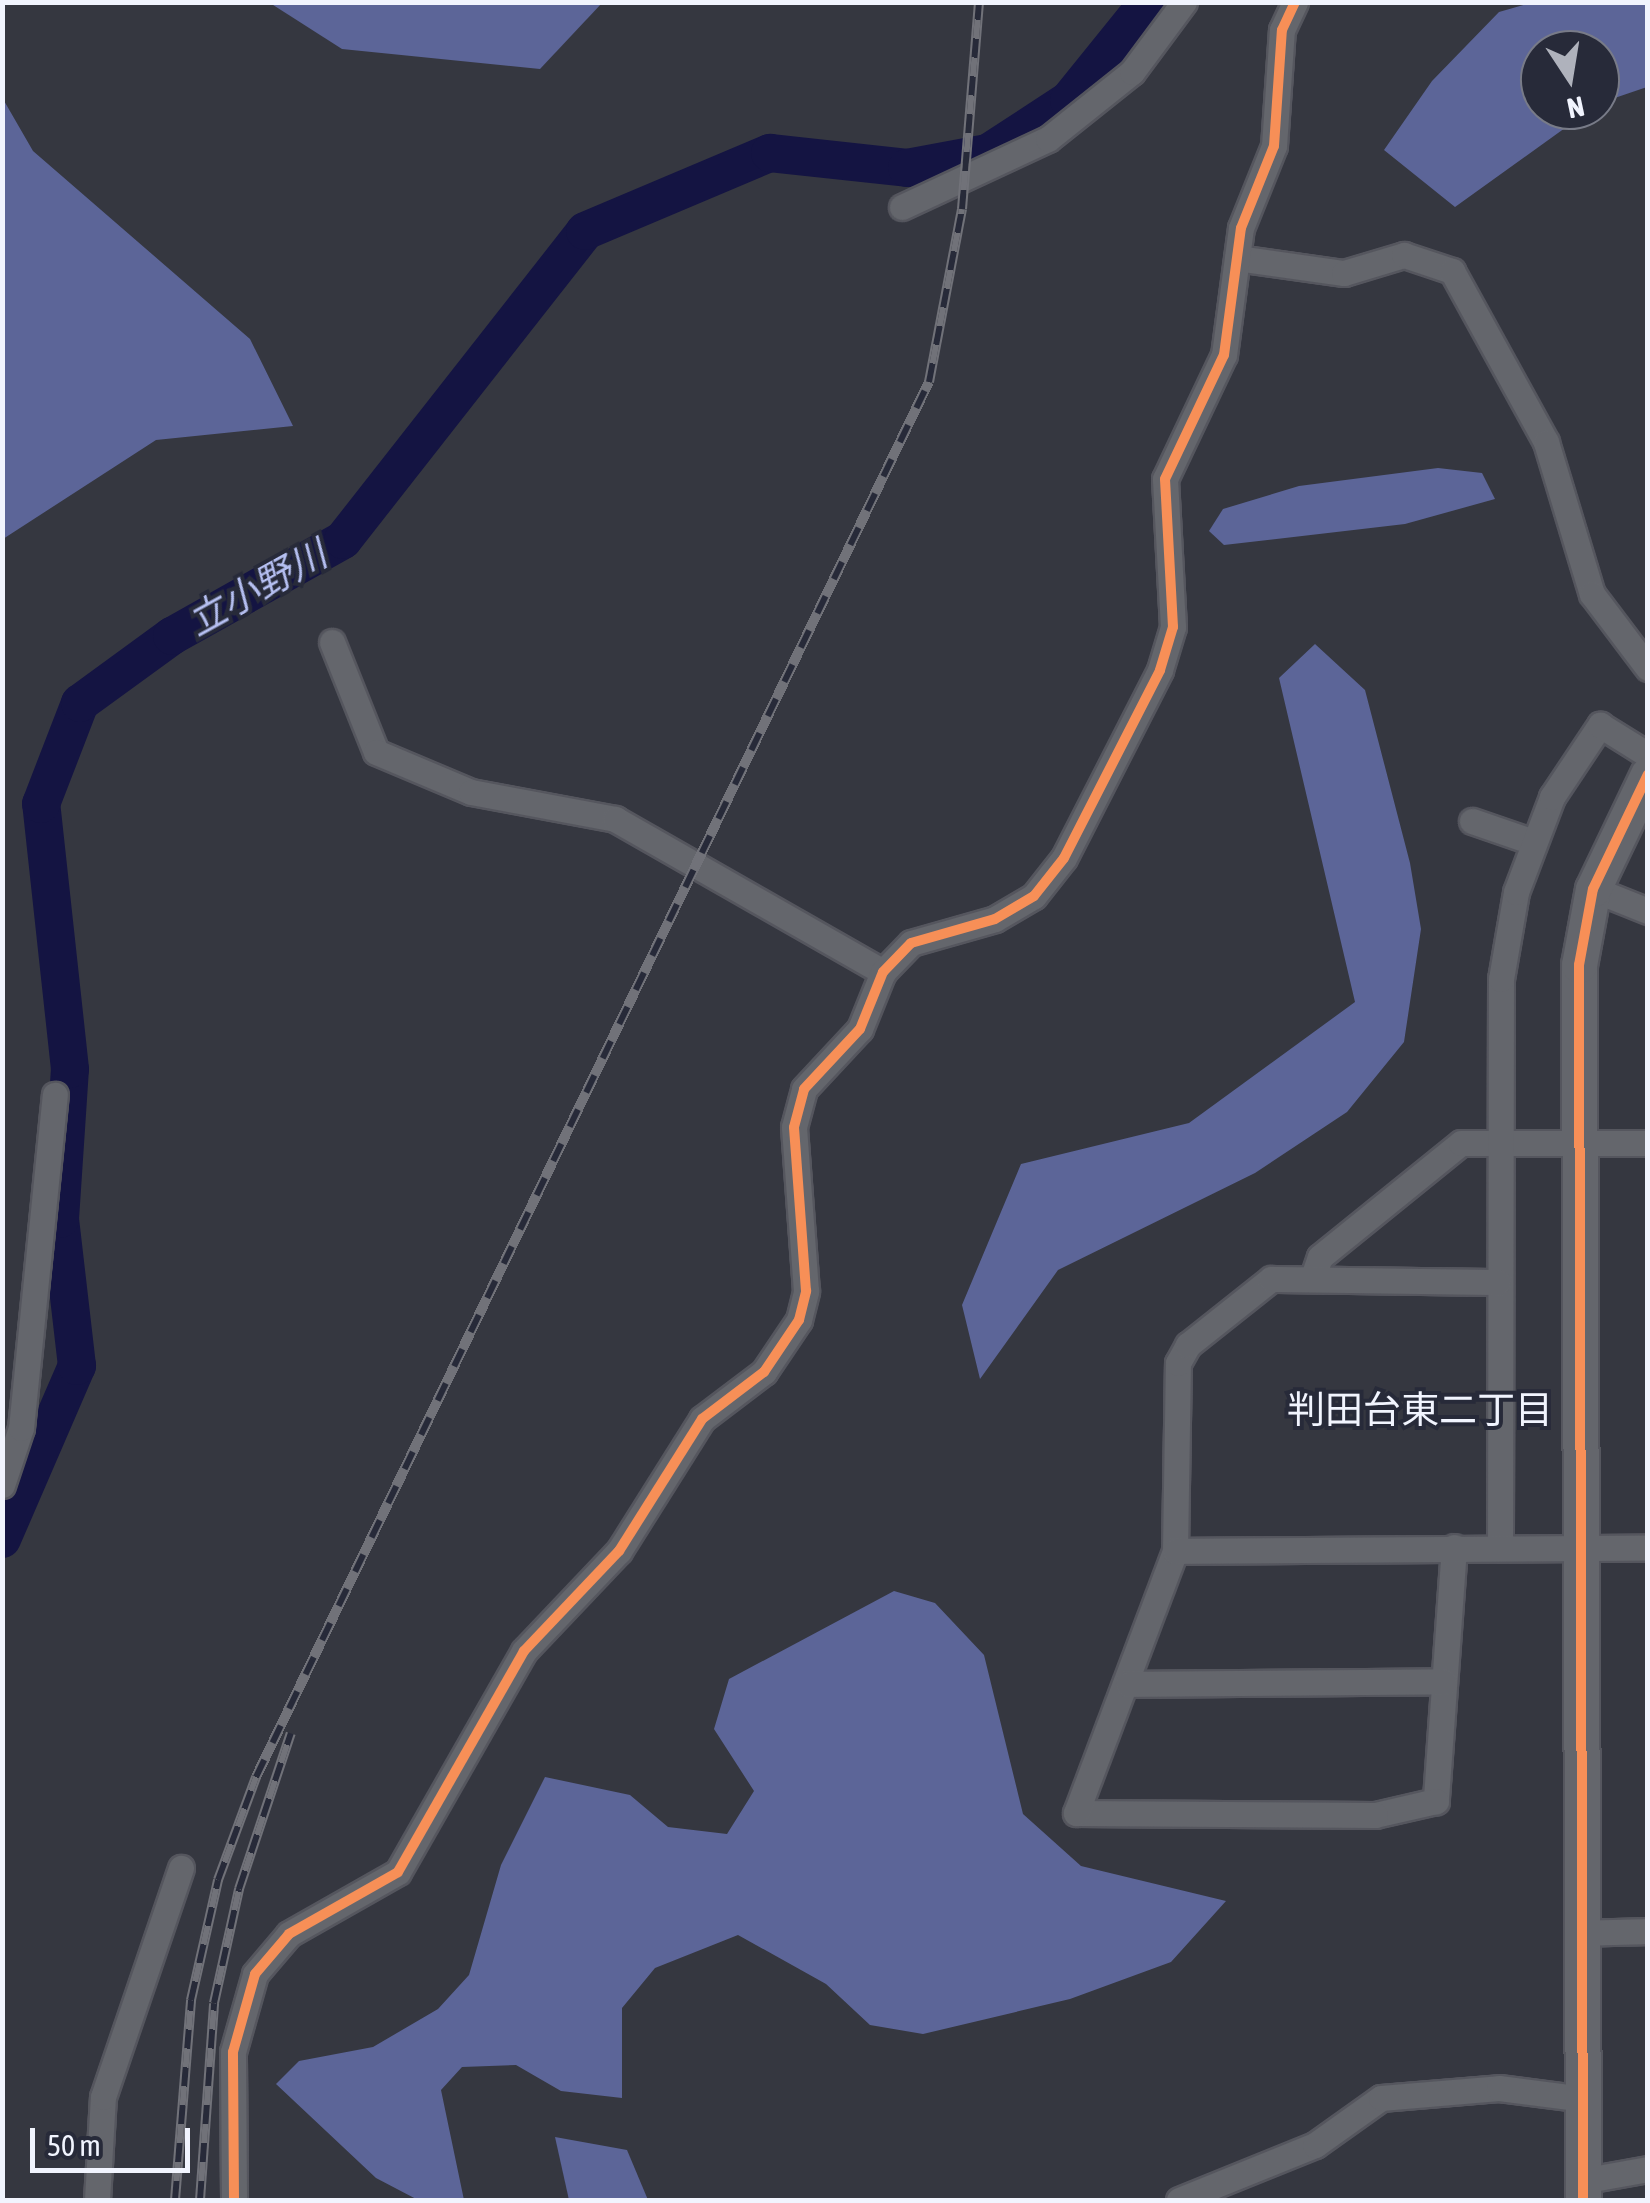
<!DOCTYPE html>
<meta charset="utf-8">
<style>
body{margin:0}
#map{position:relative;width:1650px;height:2203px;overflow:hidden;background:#353740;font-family:"Asap Condensed","Noto Sans JP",sans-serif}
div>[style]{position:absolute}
.forest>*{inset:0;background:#5c6598}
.river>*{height:38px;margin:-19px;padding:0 19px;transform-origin:19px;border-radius:19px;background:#141442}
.roads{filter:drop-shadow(2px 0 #55565e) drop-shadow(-2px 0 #55565e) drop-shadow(0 2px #55565e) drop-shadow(0 -2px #55565e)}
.street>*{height:25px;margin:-12.5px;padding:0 12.5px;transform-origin:12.5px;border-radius:12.5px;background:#64666c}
.secondary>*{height:35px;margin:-17.5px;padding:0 17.5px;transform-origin:17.5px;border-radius:17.5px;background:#64666c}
.rail>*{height:10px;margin-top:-5px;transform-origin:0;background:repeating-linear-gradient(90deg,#272a39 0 19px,#717279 0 38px);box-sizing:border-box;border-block:2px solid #717279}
.cycleway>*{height:10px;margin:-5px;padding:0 5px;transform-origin:5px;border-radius:5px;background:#f78f57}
span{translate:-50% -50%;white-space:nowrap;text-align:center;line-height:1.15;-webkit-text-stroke:8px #272a39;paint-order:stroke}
.water-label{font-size:38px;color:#b5bff1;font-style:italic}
.neighbourhood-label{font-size:38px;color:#f1f4fe}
.frame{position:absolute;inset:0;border:5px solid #f1f4fe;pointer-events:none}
.north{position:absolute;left:1520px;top:30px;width:100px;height:100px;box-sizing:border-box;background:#272a39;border:2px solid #787b88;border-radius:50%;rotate:168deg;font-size:28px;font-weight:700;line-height:40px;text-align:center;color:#f1f4fe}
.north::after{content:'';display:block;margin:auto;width:35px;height:45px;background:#afb2bc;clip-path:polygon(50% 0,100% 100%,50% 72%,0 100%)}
.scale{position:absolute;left:30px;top:2128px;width:160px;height:45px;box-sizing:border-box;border:5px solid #f1f4fe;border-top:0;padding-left:12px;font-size:30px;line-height:35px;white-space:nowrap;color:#f1f4fe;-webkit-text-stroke:8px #272a39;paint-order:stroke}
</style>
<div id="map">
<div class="forest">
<i style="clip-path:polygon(270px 3px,602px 3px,540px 69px,342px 49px)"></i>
<i style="clip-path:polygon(1530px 3px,1647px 3px,1647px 87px,1600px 103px,1600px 50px,1540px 50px,1540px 110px,1590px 110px,1455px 207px,1384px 150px,1432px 81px,1499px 12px)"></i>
<i style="clip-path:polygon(3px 99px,33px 151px,250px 339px,293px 426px,156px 440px,3px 539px)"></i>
<i style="clip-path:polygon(1438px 468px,1482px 473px,1495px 499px,1405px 524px,1224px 545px,1209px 531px,1223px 509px,1299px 486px)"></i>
<i style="clip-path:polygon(1315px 644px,1365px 690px,1410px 863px,1421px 929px,1404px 1042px,1347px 1112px,1255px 1173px,1058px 1270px,980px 1379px,962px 1305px,1021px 1164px,1189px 1123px,1355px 1002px,1279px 678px)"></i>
<i style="clip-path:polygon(894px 1591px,935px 1603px,984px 1655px,1023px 1814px,1081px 1866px,1226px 1901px,1171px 1962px,1070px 1999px,923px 2034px,870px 2025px,826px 1984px,738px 1935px,655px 1968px,622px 2008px,622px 2098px,561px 2091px,516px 2065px,462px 2067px,441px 2090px,464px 2200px,418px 2200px,376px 2178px,276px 2084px,299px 2061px,373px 2047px,438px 2009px,469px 1975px,501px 1865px,545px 1777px,630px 1795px,668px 1827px,727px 1834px,754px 1791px,714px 1729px,729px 1679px)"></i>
<i style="clip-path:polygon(555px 2137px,627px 2150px,648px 2200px,569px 2200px)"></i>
</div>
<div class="river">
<i style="left:2px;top:1539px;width:189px;rotate:-66.6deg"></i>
<i style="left:77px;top:1366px;width:148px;rotate:-96.6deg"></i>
<i style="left:60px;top:1219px;width:150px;rotate:-86.2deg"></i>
<i style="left:70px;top:1069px;width:267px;rotate:-96.2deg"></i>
<i style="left:41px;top:804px;width:108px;rotate:-68.9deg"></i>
<i style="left:80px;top:703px;width:114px;rotate:-36.1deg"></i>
<i style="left:172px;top:636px;width:196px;rotate:-29.3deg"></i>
<i style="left:343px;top:540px;width:392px;rotate:-51.9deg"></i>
<i style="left:585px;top:231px;width:201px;rotate:-22.9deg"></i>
<i style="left:770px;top:153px;width:138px;rotate:6.2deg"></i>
<i style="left:907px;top:168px;width:82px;rotate:-10.5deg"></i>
<i style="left:988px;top:153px;width:97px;rotate:-33.2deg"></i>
<i style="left:1069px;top:100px;width:126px;rotate:-51.1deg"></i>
</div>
<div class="roads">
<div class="street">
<i style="left:902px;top:207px;width:161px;rotate:-25deg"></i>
<i style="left:1048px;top:139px;width:107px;rotate:-38.6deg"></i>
<i style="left:1132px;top:72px;width:87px;rotate:-53.4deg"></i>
<i style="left:1237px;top:258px;width:108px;rotate:8deg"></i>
<i style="left:1344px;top:273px;width:63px;rotate:-16.7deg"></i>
<i style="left:1404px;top:255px;width:51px;rotate:18.4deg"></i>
<i style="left:1452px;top:271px;width:195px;rotate:61.2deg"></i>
<i style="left:1546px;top:442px;width:159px;rotate:73.2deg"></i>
<i style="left:1592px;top:594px;width:93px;rotate:52.9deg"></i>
<i style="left:332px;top:642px;width:118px;rotate:68.2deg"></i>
<i style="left:376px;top:752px;width:103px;rotate:22.8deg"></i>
<i style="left:471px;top:792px;width:147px;rotate:10.6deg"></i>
<i style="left:615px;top:819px;width:309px;rotate:29.7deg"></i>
<i style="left:1472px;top:821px;width:61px;rotate:19deg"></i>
<i style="left:1593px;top:889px;width:59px;rotate:21.8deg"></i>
<i style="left:1313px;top:1277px;width:21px;rotate:-71deg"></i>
<i style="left:1320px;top:1257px;width:181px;rotate:-39deg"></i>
<i style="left:1461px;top:1143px;width:187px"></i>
<i style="left:2px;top:1485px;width:60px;rotate:-71.6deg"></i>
<i style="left:21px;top:1428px;width:335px;rotate:-84.2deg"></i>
<i style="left:1500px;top:1546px;width:567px;rotate:-89.9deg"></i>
<i style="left:1501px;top:979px;width:88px;rotate:-80.2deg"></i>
<i style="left:1516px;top:892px;width:102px;rotate:-69.2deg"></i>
<i style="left:1552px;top:797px;width:87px;rotate:-56.3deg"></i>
<i style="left:1600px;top:725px;width:57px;rotate:32deg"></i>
<i style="left:1454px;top:1547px;width:255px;rotate:94.1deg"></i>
<i style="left:1436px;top:1801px;width:63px;rotate:167.1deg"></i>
<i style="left:1375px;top:1815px;width:299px;rotate:-179.6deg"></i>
<i style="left:1076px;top:1813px;width:280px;rotate:-69.3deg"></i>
<i style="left:1175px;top:1551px;width:188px;rotate:-89.1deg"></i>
<i style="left:1178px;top:1363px;width:21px;rotate:-61deg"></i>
<i style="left:1188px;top:1345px;width:106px;rotate:-38.5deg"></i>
<i style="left:1271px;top:1279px;width:227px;rotate:0.8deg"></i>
<i style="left:1175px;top:1551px;width:473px;rotate:-0.4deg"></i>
<i style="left:1128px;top:1684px;width:316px;rotate:-0.5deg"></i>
<i style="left:1578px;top:1933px;width:70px;rotate:-1.6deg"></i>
<i style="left:1581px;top:2181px;width:68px;rotate:-10.2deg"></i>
<i style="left:97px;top:2200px;width:103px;rotate:-86.7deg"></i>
<i style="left:103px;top:2097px;width:242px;rotate:-71.2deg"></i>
<i style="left:234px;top:2200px;width:148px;rotate:-90.4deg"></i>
<i style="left:233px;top:2052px;width:81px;rotate:-74.2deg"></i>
<i style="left:255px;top:1974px;width:52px;rotate:-49.6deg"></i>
<i style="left:289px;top:1934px;width:125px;rotate:-29.6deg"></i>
<i style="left:398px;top:1872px;width:254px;rotate:-60.3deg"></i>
<i style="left:524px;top:1651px;width:138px;rotate:-46.5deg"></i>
<i style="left:619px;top:1551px;width:156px;rotate:-57.8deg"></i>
<i style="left:702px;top:1419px;width:78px;rotate:-37.2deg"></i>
<i style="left:764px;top:1372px;width:63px;rotate:-56.1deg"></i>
<i style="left:799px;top:1320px;width:30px;rotate:-76deg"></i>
<i style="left:806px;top:1291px;width:164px;rotate:-94.2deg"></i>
<i style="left:794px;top:1127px;width:39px;rotate:-75deg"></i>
<i style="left:804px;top:1089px;width:82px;rotate:-47deg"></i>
<i style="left:860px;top:1029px;width:61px;rotate:-68deg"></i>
<i style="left:883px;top:972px;width:40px;rotate:-46deg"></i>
<i style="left:911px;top:943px;width:87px;rotate:-15.9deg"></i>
<i style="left:995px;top:919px;width:45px;rotate:-30.5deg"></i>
<i style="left:1034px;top:896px;width:48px;rotate:-51.7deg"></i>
<i style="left:1064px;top:858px;width:211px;rotate:-62.9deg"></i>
<i style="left:1160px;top:670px;width:45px;rotate:-73.2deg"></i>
<i style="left:1173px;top:627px;width:148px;rotate:-93.1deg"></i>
<i style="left:1165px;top:479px;width:137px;rotate:-64.6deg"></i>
<i style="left:1224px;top:355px;width:128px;rotate:-82.4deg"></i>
<i style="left:1241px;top:228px;width:88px;rotate:-68.1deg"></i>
<i style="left:1274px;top:146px;width:116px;rotate:-86.1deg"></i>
<i style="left:1282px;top:30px;width:31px;rotate:-65deg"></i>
<i style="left:1179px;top:2200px;width:147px;rotate:-22deg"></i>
<i style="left:1315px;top:2145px;width:81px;rotate:-35.5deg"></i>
<i style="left:1381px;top:2098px;width:118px;rotate:-4.8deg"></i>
<i style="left:1499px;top:2088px;width:79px;rotate:7.3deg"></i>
</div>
<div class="secondary">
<i style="left:1583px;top:2200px;width:1235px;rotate:-90.19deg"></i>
<i style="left:1579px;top:965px;width:77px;rotate:-79.6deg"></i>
<i style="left:1593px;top:889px;width:127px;rotate:-64.4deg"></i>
</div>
</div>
<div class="rail">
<i style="left:175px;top:2200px;width:201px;rotate:-85.4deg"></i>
<i style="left:191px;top:2000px;width:123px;rotate:-77.3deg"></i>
<i style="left:218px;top:1880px;width:110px;rotate:-69.7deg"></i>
<i style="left:256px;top:1777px;width:1549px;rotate:-64.25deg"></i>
<i style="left:929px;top:382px;width:176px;rotate:-79.2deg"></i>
<i style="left:962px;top:209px;width:208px;rotate:-85.3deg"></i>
<i style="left:200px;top:2200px;width:197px;rotate:-85.9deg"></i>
<i style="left:214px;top:2003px;width:117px;rotate:-77.6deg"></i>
<i style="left:239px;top:1889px;width:164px;rotate:-71.6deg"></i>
</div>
<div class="cycleway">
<i style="left:234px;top:2200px;width:148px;rotate:-90.4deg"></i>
<i style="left:233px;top:2052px;width:81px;rotate:-74.2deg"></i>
<i style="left:255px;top:1974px;width:52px;rotate:-49.6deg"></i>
<i style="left:289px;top:1934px;width:125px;rotate:-29.6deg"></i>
<i style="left:398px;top:1872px;width:254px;rotate:-60.3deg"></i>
<i style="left:524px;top:1651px;width:138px;rotate:-46.5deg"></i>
<i style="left:619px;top:1551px;width:156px;rotate:-57.8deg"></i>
<i style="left:702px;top:1419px;width:78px;rotate:-37.2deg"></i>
<i style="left:764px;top:1372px;width:63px;rotate:-56.1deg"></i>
<i style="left:799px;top:1320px;width:30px;rotate:-76deg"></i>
<i style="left:806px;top:1291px;width:164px;rotate:-94.2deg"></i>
<i style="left:794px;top:1127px;width:39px;rotate:-75deg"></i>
<i style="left:804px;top:1089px;width:82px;rotate:-47deg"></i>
<i style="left:860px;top:1029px;width:61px;rotate:-68deg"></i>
<i style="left:883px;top:972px;width:40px;rotate:-46deg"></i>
<i style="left:911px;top:943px;width:87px;rotate:-15.9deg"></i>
<i style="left:995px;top:919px;width:45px;rotate:-30.5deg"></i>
<i style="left:1034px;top:896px;width:48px;rotate:-51.7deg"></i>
<i style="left:1064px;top:858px;width:211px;rotate:-62.9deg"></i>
<i style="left:1160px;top:670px;width:45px;rotate:-73.2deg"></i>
<i style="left:1173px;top:627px;width:148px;rotate:-93.1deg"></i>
<i style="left:1165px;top:479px;width:137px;rotate:-64.6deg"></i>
<i style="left:1224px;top:355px;width:128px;rotate:-82.4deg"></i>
<i style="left:1241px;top:228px;width:88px;rotate:-68.1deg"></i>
<i style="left:1274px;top:146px;width:116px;rotate:-86.1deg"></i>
<i style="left:1282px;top:30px;width:31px;rotate:-65deg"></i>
<i style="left:1583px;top:2200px;width:1235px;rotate:-90.19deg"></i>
<i style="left:1579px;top:965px;width:77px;rotate:-79.6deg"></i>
<i style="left:1593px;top:889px;width:127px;rotate:-64.4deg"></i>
</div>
<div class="water-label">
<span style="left:257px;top:588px;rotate:-29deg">立小野川</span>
</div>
<div class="neighbourhood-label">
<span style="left:1420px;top:1410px">判田台東二丁目</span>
</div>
<div class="frame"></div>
<div class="north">N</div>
<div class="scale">50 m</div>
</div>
